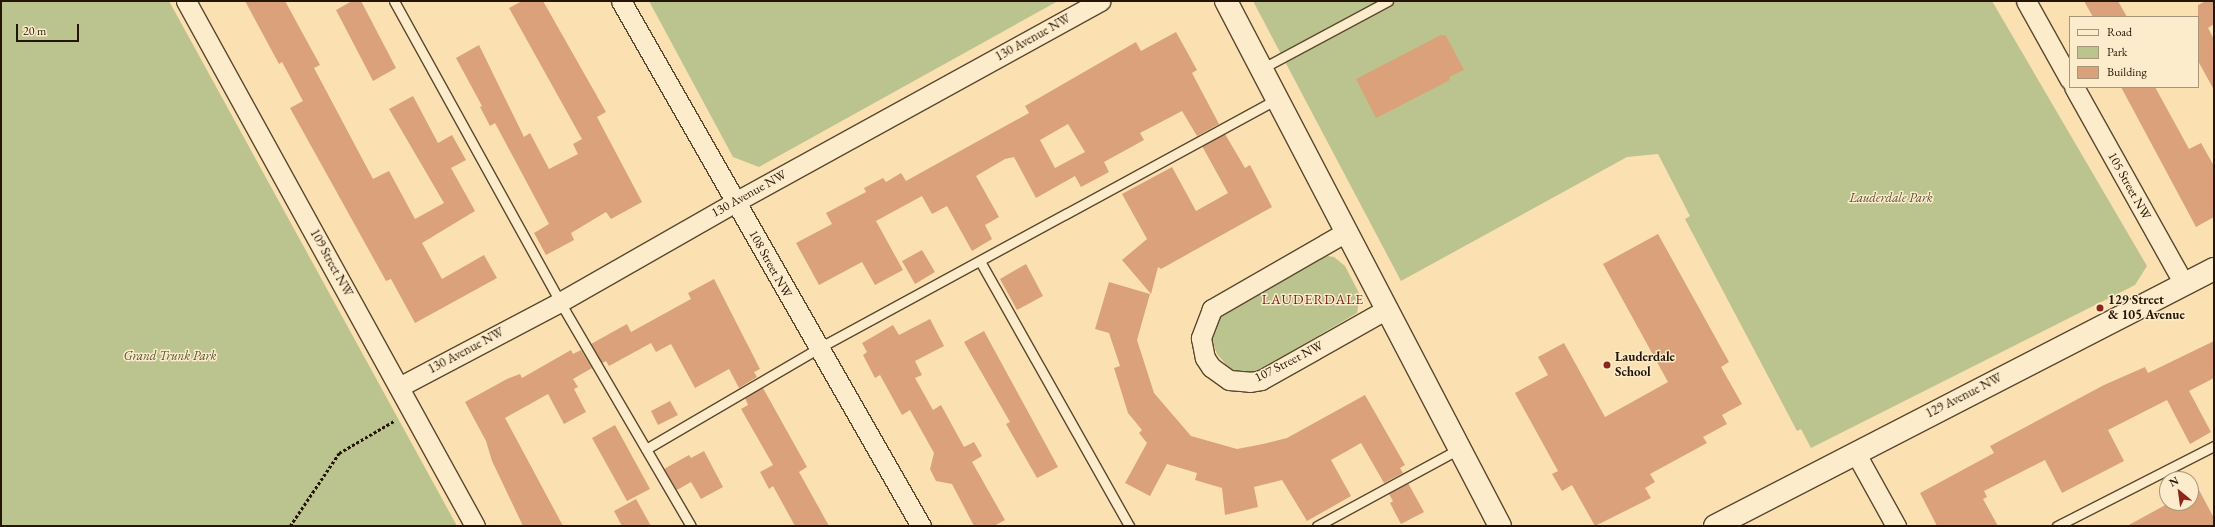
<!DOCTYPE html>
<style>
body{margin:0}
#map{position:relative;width:2215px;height:527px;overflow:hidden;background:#fbe1b1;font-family:"EB Garamond",serif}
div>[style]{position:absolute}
.green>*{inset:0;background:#bbc38e}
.building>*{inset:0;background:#dba17a}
.path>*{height:2.5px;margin-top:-1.25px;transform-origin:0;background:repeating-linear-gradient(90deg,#251504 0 3px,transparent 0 5px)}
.roads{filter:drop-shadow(1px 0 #5a482f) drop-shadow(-1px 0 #5a482f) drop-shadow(0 1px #5a482f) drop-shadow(0 -1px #5a482f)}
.service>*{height:9px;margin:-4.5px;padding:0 4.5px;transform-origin:4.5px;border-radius:4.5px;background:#fceccc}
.minor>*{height:19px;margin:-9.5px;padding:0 9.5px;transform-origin:9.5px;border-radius:9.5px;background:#fceccc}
.tertiary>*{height:22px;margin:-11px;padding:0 11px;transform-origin:11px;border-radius:11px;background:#fceccc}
.dots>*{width:11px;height:11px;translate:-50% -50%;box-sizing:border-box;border:2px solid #fceccc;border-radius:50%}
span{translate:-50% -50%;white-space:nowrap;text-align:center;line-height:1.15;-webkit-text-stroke:3px #fceccc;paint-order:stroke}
.street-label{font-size:13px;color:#251504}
.park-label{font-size:13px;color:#5a5234;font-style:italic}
.poi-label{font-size:13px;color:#251504;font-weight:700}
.left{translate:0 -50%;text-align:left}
.neighbourhood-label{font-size:14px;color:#7a1f14;letter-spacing:1px}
.frame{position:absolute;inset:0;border:2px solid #251504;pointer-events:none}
.legend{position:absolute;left:2069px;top:16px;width:130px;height:72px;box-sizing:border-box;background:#fceccc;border:1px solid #a6967c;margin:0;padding:5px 7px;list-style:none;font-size:12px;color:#251504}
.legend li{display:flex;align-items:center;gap:8px;height:20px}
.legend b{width:20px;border:1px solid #a6967c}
.north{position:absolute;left:2159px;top:471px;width:40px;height:40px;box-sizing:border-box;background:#fceccc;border:1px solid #a6967c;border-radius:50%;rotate:331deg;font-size:11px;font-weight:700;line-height:16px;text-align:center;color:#251504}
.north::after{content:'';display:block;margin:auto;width:14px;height:18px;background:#8f2418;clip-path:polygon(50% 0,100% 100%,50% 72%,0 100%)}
.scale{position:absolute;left:16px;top:24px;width:63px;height:18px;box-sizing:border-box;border:2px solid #251504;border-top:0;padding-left:5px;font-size:12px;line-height:14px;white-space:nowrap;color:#251504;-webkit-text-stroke:3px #fceccc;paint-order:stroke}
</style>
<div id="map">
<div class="green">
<i style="clip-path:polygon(1px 1px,169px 1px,457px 526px,1px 526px)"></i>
<i style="clip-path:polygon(649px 1px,1058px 1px,759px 167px,733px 157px)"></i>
<i style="clip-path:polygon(1253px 1px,1992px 1px,2147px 266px,2135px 285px,1811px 448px,1801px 429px,1797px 431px,1685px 219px,1690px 216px,1658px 154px,1627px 157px,1401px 281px)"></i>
<i style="clip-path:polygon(1327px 256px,1334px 257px,1345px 266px,1360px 295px,1357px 313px,1254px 373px,1238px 373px,1231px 370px,1217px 354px,1211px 337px,1218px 315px)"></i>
</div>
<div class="building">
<i style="clip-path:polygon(245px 1px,285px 1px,320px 65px,314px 68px,373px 179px,389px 171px,415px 219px,444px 203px,389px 109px,413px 96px,438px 143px,452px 135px,466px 160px,451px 168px,475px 211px,422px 243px,442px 279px,484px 255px,497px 278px,415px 323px,391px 279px,386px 281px,290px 108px,303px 101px,282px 62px,279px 64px)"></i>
<i style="clip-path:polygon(352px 1px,361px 1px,396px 68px,373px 81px,336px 10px)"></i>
<i style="clip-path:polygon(522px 1px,543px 1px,606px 112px,597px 117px,642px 202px,611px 219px,606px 212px,571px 233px,574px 240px,546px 255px,534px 233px,549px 224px,495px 123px,490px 126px,480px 107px,482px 106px,456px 58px,479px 45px,524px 137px,530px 133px,549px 169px,578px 154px,573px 144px,582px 139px,509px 8px)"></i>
<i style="clip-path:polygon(2084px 1px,2118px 1px,2127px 17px,2093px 17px)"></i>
<i style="clip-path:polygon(2206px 1px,2214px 1px,2214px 24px,2208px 28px,2214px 39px,2214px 90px,2198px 61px,2198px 5px)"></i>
<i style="clip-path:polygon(evenodd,1176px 32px,1197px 70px,1192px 73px,1219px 124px,1197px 136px,1182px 111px,1140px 133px,1144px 140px,1104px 162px,1109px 172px,1081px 187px,1075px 176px,1036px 198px,1014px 157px,1005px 159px,976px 176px,999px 217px,985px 225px,992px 239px,972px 251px,947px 206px,932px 214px,922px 196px,876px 221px,903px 270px,875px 285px,862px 262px,819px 285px,796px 243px,832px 224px,826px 213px,866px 192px,864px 188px,883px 178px,886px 182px,901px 173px,906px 181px,951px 156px,1029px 113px,1025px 106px,1136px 42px,1141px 51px,1176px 32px,1068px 124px,1085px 152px,1055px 168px,1040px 140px,1068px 124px)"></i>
<i style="clip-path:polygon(1441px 35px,1446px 36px,1464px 70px,1449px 77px,1450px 80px,1376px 118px,1356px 79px)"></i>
<i style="clip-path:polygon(2121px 87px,2155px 87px,2189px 149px,2201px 143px,2214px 166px,2214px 217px,2196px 227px)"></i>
<i style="clip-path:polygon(1225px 134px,1245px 168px,1250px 165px,1272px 207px,1161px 269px,1158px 267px,1151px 294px,1122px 260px,1147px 239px,1122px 194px,1172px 167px,1196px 211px,1228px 193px,1202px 146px)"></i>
<i style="clip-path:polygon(1658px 234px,1729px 362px,1721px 367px,1742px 404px,1722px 415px,1727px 424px,1703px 437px,1707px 443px,1650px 474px,1655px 482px,1645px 488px,1651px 498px,1595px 526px,1572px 485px,1562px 491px,1552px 474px,1558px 471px,1515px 393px,1548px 375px,1538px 357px,1564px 343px,1605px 417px,1668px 382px,1603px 264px)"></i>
<i style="clip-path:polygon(922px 250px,935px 272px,915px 284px,902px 261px)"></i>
<i style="clip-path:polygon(1026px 264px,1043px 296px,1017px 310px,1000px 279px)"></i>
<i style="clip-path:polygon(714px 279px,760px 369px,754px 372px,757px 377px,739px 388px,729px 369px,695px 388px,671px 344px,656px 352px,651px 343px,609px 366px,606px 361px,602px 363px,591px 344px,627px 324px,631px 332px,691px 299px,688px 293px)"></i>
<i style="clip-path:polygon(1109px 282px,1150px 294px,1137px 340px,1154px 393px,1191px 436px,1237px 449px,1263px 444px,1287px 438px,1365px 395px,1405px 465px,1400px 468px,1403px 473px,1384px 483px,1361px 443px,1331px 460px,1351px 496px,1307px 521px,1282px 480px,1254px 487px,1258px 507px,1225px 515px,1222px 488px,1195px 480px,1197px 473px,1167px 464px,1150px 496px,1125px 483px,1147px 443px,1139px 433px,1142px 430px,1128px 413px,1114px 368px,1120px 366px,1109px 333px,1095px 329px)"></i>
<i style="clip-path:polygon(930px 319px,944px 346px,915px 361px,922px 375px,915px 378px,933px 410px,941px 405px,964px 447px,974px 442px,982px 456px,972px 462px,1005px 520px,994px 526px,974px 526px,952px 484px,936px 481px,930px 469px,934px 453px,910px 410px,902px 415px,880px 375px,875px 378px,863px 355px,867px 352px,862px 343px,893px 325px,899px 335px)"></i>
<i style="clip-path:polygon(984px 331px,1058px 467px,1037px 478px,1006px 424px,1010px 422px,964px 342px)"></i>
<i style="clip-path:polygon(2214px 341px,2214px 378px,2189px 391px,2211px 432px,2190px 444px,2167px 400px,2108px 430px,2124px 461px,2062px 493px,2045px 460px,1984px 491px,1987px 497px,1983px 499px,1998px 526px,1937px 526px,1920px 493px,1994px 453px,1990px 446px,2104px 385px,2145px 367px,2148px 373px)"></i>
<i style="clip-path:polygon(571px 350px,573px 354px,581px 350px,592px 368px,573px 379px,578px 387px,574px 389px,586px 412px,564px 424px,548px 394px,505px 418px,563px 526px,523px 526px,492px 461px,486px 441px,465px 402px,507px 379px,520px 374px,522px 378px)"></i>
<i style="clip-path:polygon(763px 388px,807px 467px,799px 472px,829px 526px,795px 526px,773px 486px,769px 489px,760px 472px,773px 465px,741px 409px,748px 405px,745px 398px)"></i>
<i style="clip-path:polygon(670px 401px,678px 415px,658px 425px,651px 411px)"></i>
<i style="clip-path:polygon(615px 425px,650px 489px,627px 501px,592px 438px)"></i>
<i style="clip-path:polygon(704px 451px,723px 487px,701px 499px,691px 482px,677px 490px,664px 469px,689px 455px,691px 458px)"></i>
<i style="clip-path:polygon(2191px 475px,2214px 518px,2214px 526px,2127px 526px,2169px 503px,2191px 503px)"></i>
<i style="clip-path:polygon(1408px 483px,1424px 512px,1401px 524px,1390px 503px,1393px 501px,1389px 494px)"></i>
<i style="clip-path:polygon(636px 499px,651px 526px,622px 526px,614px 511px)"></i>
</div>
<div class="path">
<i style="left:290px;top:526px;width:88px;rotate:-56.1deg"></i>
<i style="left:339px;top:453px;width:64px;rotate:-30.2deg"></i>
</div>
<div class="roads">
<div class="service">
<i style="left:394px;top:1px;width:344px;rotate:61.1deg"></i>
<i style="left:560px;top:302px;width:259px;rotate:59.7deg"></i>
<i style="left:1261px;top:69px;width:144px;rotate:-28.2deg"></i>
<i style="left:981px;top:263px;width:302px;rotate:60.6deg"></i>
<i style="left:646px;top:449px;width:198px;rotate:-30.3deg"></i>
<i style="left:817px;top:349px;width:524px;rotate:-28.52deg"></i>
<i style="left:1317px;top:526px;width:162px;rotate:-28.5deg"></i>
<i style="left:2057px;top:526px;width:176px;rotate:-27deg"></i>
</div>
<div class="minor">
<i style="left:186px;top:1px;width:599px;rotate:61.17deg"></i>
<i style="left:621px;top:1px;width:605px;rotate:60.26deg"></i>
<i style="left:2026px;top:1px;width:90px;rotate:60.9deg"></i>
<i style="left:2074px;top:87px;width:226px;rotate:60.8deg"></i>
<i style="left:1346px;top:232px;width:155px;rotate:150.1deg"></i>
<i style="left:1212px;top:309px;width:31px;rotate:111deg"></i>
<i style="left:1201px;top:338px;width:20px;rotate:79deg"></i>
<i style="left:1205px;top:358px;width:11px;rotate:56deg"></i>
<i style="left:1211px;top:367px;width:22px;rotate:36deg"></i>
<i style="left:1229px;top:380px;width:21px;rotate:5deg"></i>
<i style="left:1250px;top:382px;width:11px;rotate:-10deg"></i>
<i style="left:1261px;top:380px;width:145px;rotate:-29.4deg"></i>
<i style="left:399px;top:387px;width:182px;rotate:-27.8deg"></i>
<i style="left:560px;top:302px;width:202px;rotate:-29.7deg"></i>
<i style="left:735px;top:202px;width:417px;rotate:-28.8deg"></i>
<i style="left:1855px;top:452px;width:85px;rotate:61deg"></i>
</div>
<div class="tertiary">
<i style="left:1226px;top:1px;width:592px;rotate:62.44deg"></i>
<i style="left:1715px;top:526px;width:561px;rotate:-27.25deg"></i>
</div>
</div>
<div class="dots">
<i style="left:2100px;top:308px;background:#8f2418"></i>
<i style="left:1607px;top:365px;background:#8f2418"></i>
</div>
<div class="street-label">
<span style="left:1033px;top:38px;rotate:-29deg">130 Avenue NW</span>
<span style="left:2129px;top:186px;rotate:61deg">105 Street NW</span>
<span style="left:749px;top:194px;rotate:-29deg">130 Avenue NW</span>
<span style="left:331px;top:263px;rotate:61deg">109 Street NW</span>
<span style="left:770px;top:264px;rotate:61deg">108 Street NW</span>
<span style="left:466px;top:351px;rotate:-28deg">130 Avenue NW</span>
<span style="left:1289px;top:362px;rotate:-27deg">107 Street NW</span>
<span style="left:1964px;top:396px;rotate:-27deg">129 Avenue NW</span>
</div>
<div class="park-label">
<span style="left:1891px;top:198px">Lauderdale Park</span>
<span style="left:170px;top:356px">Grand Trunk Park</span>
</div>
<div class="poi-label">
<span class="left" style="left:2108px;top:308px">129 Street<br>&amp; 105 Avenue</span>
<span class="left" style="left:1615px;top:365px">Lauderdale<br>School</span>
</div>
<div class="neighbourhood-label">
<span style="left:1313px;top:299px">LAUDERDALE</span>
</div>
<div class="frame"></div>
<ul class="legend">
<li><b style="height:5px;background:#fceccc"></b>Road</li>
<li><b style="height:11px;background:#bbc38e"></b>Park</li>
<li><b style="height:11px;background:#dba17a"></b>Building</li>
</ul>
<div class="north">N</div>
<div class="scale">20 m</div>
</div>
